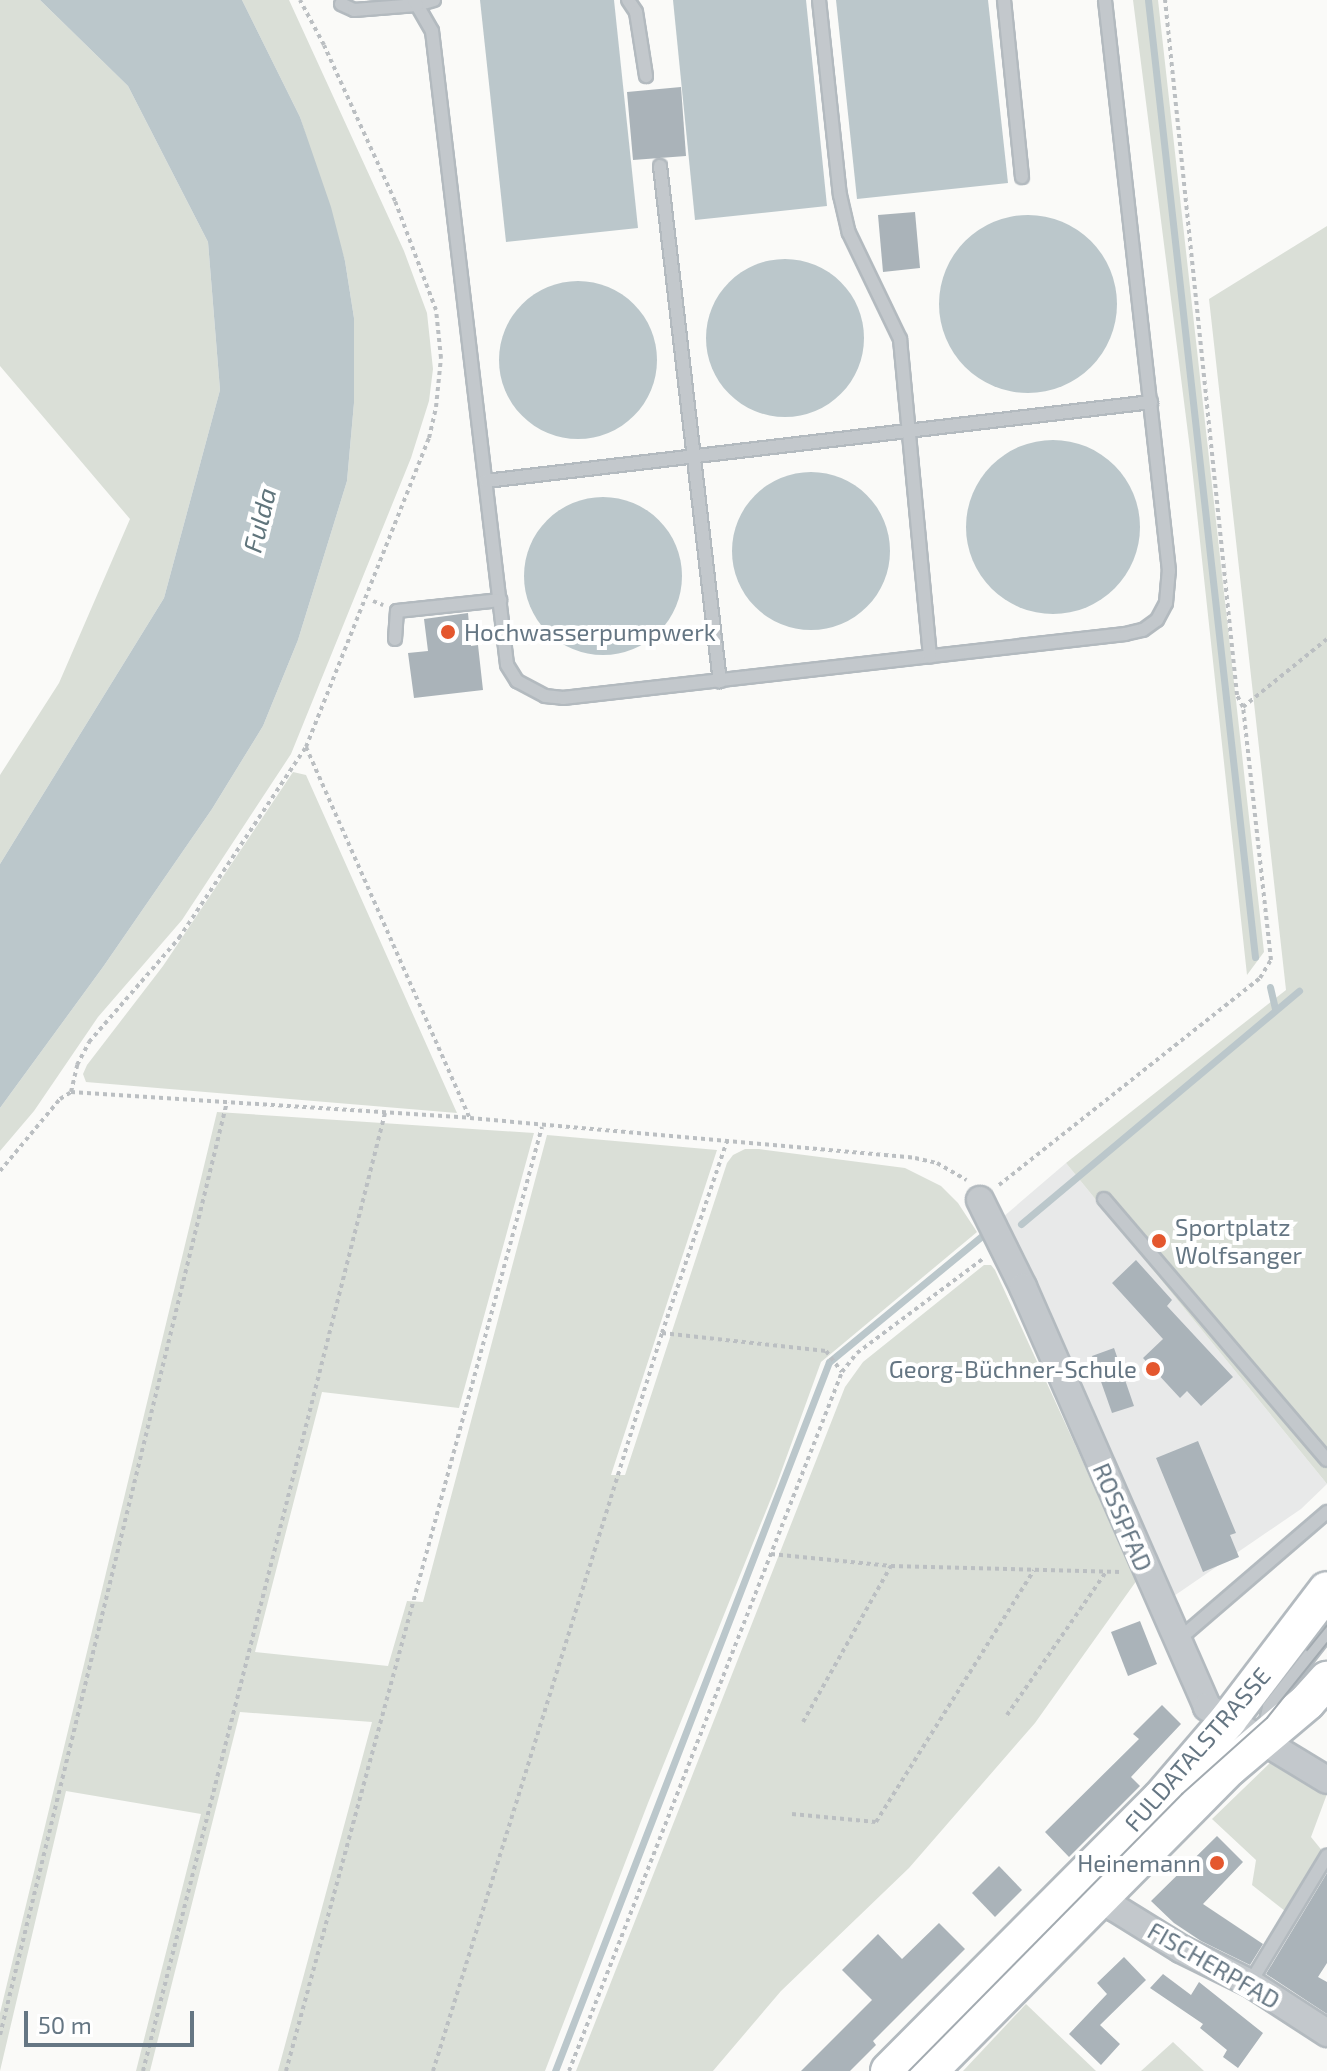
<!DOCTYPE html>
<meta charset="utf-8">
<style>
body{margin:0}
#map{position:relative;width:1327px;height:2071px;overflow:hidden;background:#fafaf8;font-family:"Exo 2",sans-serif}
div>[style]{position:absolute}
.built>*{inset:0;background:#e8e9e9}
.green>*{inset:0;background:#dadfd7}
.water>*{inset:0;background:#bbc7cb}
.round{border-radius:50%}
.stream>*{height:7px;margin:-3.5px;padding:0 3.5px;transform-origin:3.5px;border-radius:3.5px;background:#bbc7cb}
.building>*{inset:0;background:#aab3b9}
.path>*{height:4px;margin-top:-2px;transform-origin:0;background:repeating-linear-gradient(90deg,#bbbfc2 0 4px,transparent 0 8px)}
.roads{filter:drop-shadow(2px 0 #b3babf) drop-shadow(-2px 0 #b3babf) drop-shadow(0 2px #b3babf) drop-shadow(0 -2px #b3babf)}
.lane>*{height:12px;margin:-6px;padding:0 6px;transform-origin:6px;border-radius:6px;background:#c3c8cc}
.street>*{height:26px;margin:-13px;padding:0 13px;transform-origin:13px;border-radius:13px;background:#c3c8cc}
.secondary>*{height:36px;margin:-18px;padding:0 18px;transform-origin:18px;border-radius:18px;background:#fff}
.tram>*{height:2px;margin:-1px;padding:0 1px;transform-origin:1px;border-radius:1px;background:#a2aab0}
.dots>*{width:22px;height:22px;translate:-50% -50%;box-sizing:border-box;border:4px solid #fff;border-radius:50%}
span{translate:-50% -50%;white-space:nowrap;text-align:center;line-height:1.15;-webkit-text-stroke:8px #fff;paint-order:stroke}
.poi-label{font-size:24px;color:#657683}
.left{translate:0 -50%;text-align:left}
.right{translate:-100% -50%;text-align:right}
.street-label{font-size:24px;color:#657683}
.water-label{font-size:26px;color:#60757c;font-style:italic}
.scale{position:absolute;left:24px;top:2011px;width:170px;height:36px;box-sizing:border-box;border:4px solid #657683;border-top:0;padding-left:10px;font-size:24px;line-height:28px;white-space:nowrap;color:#657683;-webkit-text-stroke:6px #fff;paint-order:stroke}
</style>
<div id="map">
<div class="built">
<i style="clip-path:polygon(1066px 1163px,1327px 1484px,1301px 1509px,1171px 1598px,1024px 1254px,1003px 1217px)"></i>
</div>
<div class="green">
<i style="clip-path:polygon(0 0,40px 0,128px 86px,208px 242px,220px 390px,164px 598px,0 864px,0 775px,59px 683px,130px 519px,0 366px)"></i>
<i style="clip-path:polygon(242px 0,289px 0,404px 251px,427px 313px,433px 369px,429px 401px,411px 458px,291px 754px,182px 920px,98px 1017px,34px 1111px,0 1151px,0 1108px,103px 967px,212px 809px,263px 726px,298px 640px,347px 481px,354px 403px,354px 318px,345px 261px,300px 117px)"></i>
<i style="clip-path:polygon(1133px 0,1158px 0,1264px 952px,1247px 975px,1190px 449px)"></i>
<i style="clip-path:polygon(1327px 226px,1327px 1484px,1066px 1163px,1286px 990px,1209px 299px)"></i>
<i style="clip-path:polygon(293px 772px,306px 775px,457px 1113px,86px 1082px,83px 1074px,87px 1065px,163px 966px)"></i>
<i style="clip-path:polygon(217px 1112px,534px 1133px,459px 1408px,322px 1392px,255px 1652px,388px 1666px,407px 1601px,423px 1602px,547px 1135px,717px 1150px,611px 1475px,625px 1475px,727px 1163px,733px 1155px,745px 1149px,759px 1149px,905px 1168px,941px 1186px,958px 1203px,977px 1232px,821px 1362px,776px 1486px,648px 1803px,545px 2071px,278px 2071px,372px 1722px,240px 1712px,150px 2071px,136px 2071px,201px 1814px,66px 1791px,0 2071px,0 2013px)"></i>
<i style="clip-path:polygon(984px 1265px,991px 1265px,995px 1270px,1137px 1580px,1035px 1723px,909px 1868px,781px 1991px,713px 2071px,576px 2071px,845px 1387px,863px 1362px)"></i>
<i style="clip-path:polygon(1272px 1761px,1327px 1794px,1311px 1837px,1324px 1853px,1285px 1911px,1252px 1885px,1256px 1860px,1212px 1819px)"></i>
<i style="clip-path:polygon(1026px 2004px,1096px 2071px,963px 2071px)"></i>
<i style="clip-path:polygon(1173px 2042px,1204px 2071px,1141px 2071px)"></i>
</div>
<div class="water">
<i style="clip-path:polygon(40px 0,242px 0,300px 117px,331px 207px,345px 261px,354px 318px,354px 403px,347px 481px,298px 640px,263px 726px,212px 809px,103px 967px,0 1108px,0 864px,164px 598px,220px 390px,208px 242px,128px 86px)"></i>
<i style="clip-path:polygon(480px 0,614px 0,638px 228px,506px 242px)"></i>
<i style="clip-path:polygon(673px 0,806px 0,827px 206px,695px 220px)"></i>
<i style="clip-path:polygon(836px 0,988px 0,1008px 183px,857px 199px)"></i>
<i class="round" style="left:939px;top:215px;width:178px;height:178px"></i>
<i class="round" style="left:706px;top:259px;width:158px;height:158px"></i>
<i class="round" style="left:499px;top:281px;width:158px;height:158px"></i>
<i class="round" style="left:966px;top:440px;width:174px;height:174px"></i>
<i class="round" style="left:732px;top:472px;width:158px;height:158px"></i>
<i class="round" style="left:524px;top:497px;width:158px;height:158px"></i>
</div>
<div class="stream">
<i style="left:1148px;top:0;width:963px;rotate:83.62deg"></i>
<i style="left:1270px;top:987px;width:23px;rotate:77deg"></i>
<i style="left:1021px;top:1224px;width:363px;rotate:-40deg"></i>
<i style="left:555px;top:2071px;width:760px;rotate:-68.87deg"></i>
<i style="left:829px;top:1362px;width:200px;rotate:-39.5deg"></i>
</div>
<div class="building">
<i style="clip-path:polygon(681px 87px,686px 156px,633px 160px,627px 92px)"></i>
<i style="clip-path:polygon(915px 212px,920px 268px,883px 272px,878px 215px)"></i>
<i style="clip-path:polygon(468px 613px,471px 646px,478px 645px,483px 690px,414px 698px,408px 653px,428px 651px,424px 619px)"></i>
<i style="clip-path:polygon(1136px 1260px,1172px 1300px,1167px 1306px,1233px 1377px,1201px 1406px,1187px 1391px,1180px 1398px,1143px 1358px,1163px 1339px,1112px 1283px)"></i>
<i style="clip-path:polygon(1114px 1348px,1134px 1406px,1112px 1413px,1092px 1356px)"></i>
<i style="clip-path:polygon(1198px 1441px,1236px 1533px,1230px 1535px,1239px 1557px,1203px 1572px,1156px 1458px)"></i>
<i style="clip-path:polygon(1140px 1621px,1157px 1664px,1128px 1676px,1111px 1632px)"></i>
<i style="clip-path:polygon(1162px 1705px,1181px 1724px,1131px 1777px,1140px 1786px,1069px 1857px,1045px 1832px,1139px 1739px,1133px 1734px)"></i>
<i style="clip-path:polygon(1217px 1836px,1243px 1862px,1203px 1904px,1263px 1944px,1250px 1965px,1201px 1941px,1174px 1923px,1151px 1901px)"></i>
<i style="clip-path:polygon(999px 1866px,1022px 1890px,995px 1917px,972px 1893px)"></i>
<i style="clip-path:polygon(1327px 1873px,1327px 1963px,1318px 1977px,1327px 1982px,1327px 2014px,1266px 1974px)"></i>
<i style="clip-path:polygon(939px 1923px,965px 1949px,873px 2041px,876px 2045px,850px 2071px,801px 2071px,872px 2000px,842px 1970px,878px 1934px,902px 1959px)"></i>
<i style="clip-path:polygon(1124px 1957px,1146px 1980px,1100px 2025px,1120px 2044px,1101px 2065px,1069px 2034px,1107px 1994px,1097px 1983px)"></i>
<i style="clip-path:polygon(1163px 1974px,1191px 1995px,1199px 1982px,1263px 2033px,1238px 2068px,1223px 2057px,1227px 2050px,1200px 2028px,1203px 2024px,1150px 1988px)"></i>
</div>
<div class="path">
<i style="left:373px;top:601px;width:11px;rotate:22deg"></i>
<i style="left:1243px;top:707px;width:108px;rotate:-39deg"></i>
<i style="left:306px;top:747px;width:406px;rotate:66.2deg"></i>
<i style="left:71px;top:1092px;width:28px;rotate:-77deg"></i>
<i style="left:77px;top:1065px;width:26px;rotate:-62deg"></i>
<i style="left:89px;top:1042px;width:138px;rotate:-49.1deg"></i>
<i style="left:179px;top:938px;width:229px;rotate:-56.4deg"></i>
<i style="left:306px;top:747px;width:333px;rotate:-68.3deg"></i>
<i style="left:429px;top:438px;width:32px;rotate:-77deg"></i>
<i style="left:436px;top:407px;width:49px;rotate:-84.2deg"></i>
<i style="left:441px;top:358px;width:48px;rotate:-95.9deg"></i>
<i style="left:436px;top:310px;width:116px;rotate:-110.6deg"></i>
<i style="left:395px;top:201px;width:171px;rotate:-114.5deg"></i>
<i style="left:324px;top:45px;width:51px;rotate:-118.1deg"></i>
<i style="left:0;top:1171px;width:94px;rotate:-50.2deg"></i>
<i style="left:60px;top:1099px;width:13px;rotate:-32deg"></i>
<i style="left:71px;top:1092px;width:400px;rotate:3.7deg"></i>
<i style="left:470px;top:1118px;width:447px;rotate:5.1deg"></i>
<i style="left:915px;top:1158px;width:23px;rotate:13deg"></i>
<i style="left:937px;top:1163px;width:34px;rotate:30deg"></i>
<i style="left:999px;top:1185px;width:333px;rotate:-38.4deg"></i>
<i style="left:1260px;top:978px;width:21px;rotate:-59deg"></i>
<i style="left:1271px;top:960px;width:255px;rotate:-96.3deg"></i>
<i style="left:1243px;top:707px;width:13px;rotate:-117deg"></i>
<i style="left:1237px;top:695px;width:699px;rotate:-95.91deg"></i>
<i style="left:662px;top:1333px;width:165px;rotate:6.3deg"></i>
<i style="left:826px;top:1351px;width:26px;rotate:53deg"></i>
<i style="left:771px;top:1554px;width:121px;rotate:5.7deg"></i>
<i style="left:891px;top:1566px;width:230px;rotate:1.5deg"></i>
<i style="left:1007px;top:1715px;width:174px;rotate:-55.3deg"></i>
<i style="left:803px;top:1722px;width:179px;rotate:-60.6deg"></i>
<i style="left:792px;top:1814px;width:84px;rotate:5.4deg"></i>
<i style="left:876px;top:1822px;width:297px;rotate:-57.9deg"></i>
<i style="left:0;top:2035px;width:960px;rotate:-76.33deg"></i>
<i style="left:143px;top:2071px;width:988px;rotate:-75.82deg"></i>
<i style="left:286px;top:2071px;width:978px;rotate:-74.83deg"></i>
<i style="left:433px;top:2071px;width:773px;rotate:-72.76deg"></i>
<i style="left:662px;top:1333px;width:203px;rotate:-71.3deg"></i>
<i style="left:569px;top:2071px;width:750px;rotate:-68.67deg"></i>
<i style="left:842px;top:1372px;width:24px;rotate:-52deg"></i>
<i style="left:857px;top:1353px;width:159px;rotate:-36.8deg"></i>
</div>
<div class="roads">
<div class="lane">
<i style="left:434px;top:0;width:18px;rotate:164deg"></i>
<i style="left:417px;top:5px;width:30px;rotate:60deg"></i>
<i style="left:432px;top:31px;width:638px;rotate:83.25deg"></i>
<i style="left:507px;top:665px;width:19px;rotate:58deg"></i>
<i style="left:517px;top:681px;width:32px;rotate:28deg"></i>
<i style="left:545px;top:696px;width:18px;rotate:6deg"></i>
<i style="left:563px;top:698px;width:566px;rotate:-6.5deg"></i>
<i style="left:1125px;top:634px;width:18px;rotate:-13deg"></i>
<i style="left:1143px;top:630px;width:17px;rotate:-36deg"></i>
<i style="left:1157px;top:620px;width:19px;rotate:-62deg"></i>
<i style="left:1166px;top:603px;width:32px;rotate:-85deg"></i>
<i style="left:1169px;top:571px;width:575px;rotate:-96.4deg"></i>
<i style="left:628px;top:0;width:14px;rotate:56deg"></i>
<i style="left:636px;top:12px;width:65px;rotate:81.1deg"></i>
<i style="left:819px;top:0;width:196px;rotate:83.9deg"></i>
<i style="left:840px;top:195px;width:39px;rotate:77deg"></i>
<i style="left:849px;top:233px;width:118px;rotate:64.3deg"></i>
<i style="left:900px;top:339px;width:319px;rotate:84.6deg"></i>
<i style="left:1004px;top:0;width:178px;rotate:84.2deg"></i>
<i style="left:341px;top:4px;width:14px;rotate:25deg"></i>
<i style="left:354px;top:10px;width:63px;rotate:-4.5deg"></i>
<i style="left:417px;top:5px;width:6px;rotate:-121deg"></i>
<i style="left:660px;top:166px;width:519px;rotate:83.37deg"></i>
<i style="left:486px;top:481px;width:670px;rotate:-6.77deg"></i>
<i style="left:395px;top:639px;width:28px;rotate:-86deg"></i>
<i style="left:397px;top:611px;width:104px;rotate:-6.1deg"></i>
<i style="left:1104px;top:1199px;width:343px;rotate:49.5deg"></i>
<i style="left:1177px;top:1641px;width:198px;rotate:-40.7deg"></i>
<i style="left:1265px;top:1725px;width:18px;rotate:-77deg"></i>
<i style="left:1269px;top:1707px;width:94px;rotate:-51.9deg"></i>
<i style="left:1250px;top:1983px;width:149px;rotate:-58.8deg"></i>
</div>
<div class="street">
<i style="left:980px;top:1200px;width:97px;rotate:63.7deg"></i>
<i style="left:1023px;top:1287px;width:459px;rotate:66.3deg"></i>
<i style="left:1207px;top:1707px;width:140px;rotate:31.3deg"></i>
<i style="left:1103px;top:1896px;width:17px;rotate:45deg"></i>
<i style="left:1115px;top:1908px;width:78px;rotate:31.8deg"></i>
<i style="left:1181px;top:1949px;width:77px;rotate:26.2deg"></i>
<i style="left:1250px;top:1983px;width:92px;rotate:33deg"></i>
</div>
<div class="secondary">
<i style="left:889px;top:2071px;width:385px;rotate:-45.1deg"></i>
<i style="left:1161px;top:1798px;width:103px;rotate:-49.3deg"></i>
<i style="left:1228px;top:1720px;width:163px;rotate:-52.7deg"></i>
<i style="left:929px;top:2071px;width:426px;rotate:-45.3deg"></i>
<i style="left:1229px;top:1768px;width:102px;rotate:-40.2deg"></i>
<i style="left:1307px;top:1702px;width:30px;rotate:-48deg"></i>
</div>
</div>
<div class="tram">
<i style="left:1307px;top:1650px;width:32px;rotate:-51deg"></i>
<i style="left:909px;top:2071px;width:389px;rotate:-45.4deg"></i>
<i style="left:1182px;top:1794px;width:114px;rotate:-41.8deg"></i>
<i style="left:1267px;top:1718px;width:96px;rotate:-51.3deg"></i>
</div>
<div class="dots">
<i style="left:448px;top:632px;background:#e4572e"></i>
<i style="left:1159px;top:1241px;background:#e4572e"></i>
<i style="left:1153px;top:1369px;background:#e4572e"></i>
<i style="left:1217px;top:1863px;background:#e4572e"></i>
</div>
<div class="poi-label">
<span class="left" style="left:464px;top:632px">Hochwasserpumpwerk</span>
<span class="left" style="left:1175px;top:1241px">Sportplatz<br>Wolfsanger</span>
<span class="right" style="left:1137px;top:1369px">Georg-Büchner-Schule</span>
<span class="right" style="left:1201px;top:1863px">Heinemann</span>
</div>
<div class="street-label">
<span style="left:1123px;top:1517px;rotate:67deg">ROSSPFAD</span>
<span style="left:1197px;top:1749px;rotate:-49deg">FULDATALSTRASSE</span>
<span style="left:1214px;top:1965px;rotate:30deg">FISCHERPFAD</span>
</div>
<div class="water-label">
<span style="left:259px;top:520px;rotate:-76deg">Fulda</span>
</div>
<div class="scale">50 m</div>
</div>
